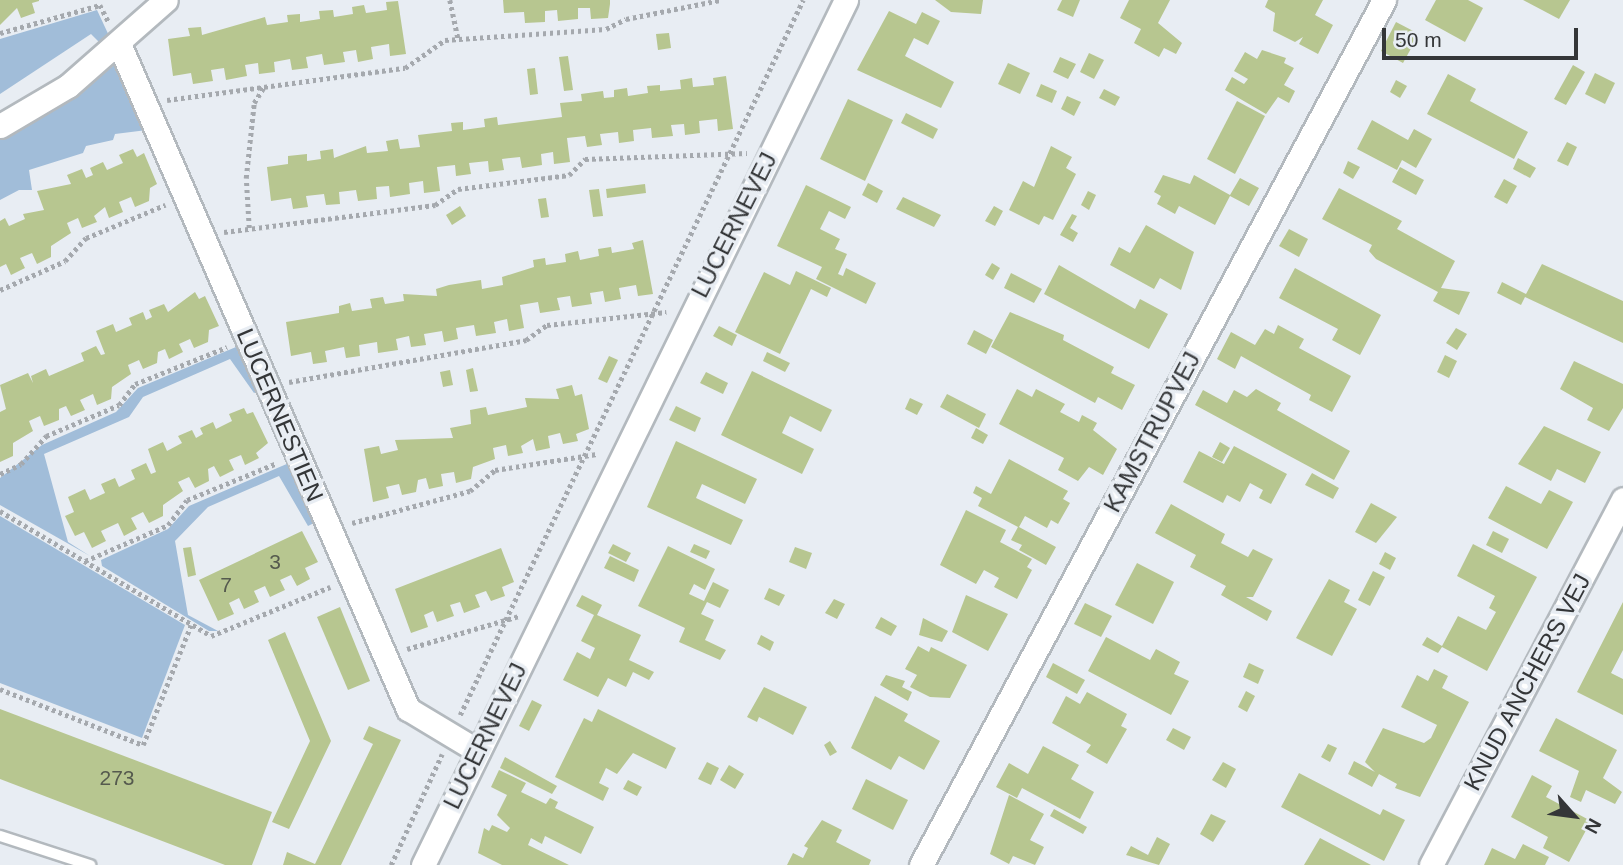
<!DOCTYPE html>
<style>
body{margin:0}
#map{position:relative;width:1623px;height:865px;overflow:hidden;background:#e8edf3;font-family:Arial,sans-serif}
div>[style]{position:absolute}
.green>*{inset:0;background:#a1bdd9}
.building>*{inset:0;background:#b7c690}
.path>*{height:4.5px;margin-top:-2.25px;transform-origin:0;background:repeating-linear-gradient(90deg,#a5a9ae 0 3.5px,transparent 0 7px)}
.roads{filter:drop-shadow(2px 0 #b3b9be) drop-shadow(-2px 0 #b3b9be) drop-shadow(0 2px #b3b9be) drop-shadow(0 -2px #b3b9be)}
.service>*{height:10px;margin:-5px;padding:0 5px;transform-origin:5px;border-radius:5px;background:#fff}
.minor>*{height:23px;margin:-11.5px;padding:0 11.5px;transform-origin:11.5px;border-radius:11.5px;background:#fff}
span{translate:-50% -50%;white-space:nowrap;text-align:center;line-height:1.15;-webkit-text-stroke:7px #e8edf3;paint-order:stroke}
.number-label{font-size:21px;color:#555a4e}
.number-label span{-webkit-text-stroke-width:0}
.street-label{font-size:24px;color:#343638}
.north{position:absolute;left:1539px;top:781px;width:70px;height:70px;-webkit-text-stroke:5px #e8edf3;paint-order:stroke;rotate:118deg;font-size:19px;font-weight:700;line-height:28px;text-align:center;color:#343638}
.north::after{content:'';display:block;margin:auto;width:24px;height:32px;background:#343638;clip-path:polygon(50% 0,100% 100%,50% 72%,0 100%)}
.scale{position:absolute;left:1382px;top:28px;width:196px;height:32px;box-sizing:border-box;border:4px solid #343638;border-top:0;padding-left:9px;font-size:21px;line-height:24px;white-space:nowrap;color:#343638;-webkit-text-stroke:5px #e8edf3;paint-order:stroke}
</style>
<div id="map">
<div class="green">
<i style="clip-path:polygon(97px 10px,111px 40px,103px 46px,91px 34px,0 94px,0 39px)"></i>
<i style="clip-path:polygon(116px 64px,147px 130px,115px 134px,113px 140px,86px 146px,83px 153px,29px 170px,32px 190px,19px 190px,0 200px,0 132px,74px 94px)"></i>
<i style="clip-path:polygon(236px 347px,260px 390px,254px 393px,230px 359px,143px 397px,129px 417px,44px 454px,68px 542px,90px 556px,0 505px,0 478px,42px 445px,116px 412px,138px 388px)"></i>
<i style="clip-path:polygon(289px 463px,316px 522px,308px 526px,279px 476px,208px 507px,175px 541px,188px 615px,218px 631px,209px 631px,102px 566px,101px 560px,168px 529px,189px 506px)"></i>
<i style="clip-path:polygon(0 516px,185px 625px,142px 738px,0 683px)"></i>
</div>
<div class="building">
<i style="clip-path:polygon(0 0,39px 0,39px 1px,32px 3px,35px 13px,21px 18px,17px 8px,0 25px)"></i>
<i style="clip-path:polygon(503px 0,610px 0,610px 4px,608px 18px,591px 19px,590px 8px,578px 8px,578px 19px,558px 21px,557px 10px,545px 11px,545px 22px,525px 23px,524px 12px,504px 13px)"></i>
<i style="clip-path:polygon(935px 0,983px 0,981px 14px,951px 12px)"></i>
<i style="clip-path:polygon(1062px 0,1080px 0,1073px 17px,1057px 10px)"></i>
<i style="clip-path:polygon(1129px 0,1170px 0,1158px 23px,1182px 43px,1176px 54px,1164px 48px,1159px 57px,1134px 43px,1141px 29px,1120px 18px)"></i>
<i style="clip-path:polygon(1268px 0,1323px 0,1315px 15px,1333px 25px,1318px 54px,1299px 44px,1303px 37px,1295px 42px,1273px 31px,1275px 13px,1265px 7px)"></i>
<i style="clip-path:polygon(1436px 0,1468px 0,1483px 8px,1465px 42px,1425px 20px)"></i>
<i style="clip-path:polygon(1523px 0,1570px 0,1559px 19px)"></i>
<i style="clip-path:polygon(398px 1px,406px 54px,390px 56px,389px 44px,371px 47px,373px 59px,358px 62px,356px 50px,343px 52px,345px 62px,324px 65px,322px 54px,306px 57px,308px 68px,292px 70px,290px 59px,274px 62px,275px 72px,259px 74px,258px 63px,245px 65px,247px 76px,226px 80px,224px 68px,211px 70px,213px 81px,193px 84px,191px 73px,173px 76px,168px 39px,190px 36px,188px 28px,201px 27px,202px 35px,265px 17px,267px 25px,288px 22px,287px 15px,300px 14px,300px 22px,320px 19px,319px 11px,333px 10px,334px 17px,353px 14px,352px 7px,364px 5px,366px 13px,387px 10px,386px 2px)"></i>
<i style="clip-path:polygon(889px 11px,916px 24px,922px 12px,940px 21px,928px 45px,914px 38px,905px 56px,954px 82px,941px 108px,857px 70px)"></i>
<i style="clip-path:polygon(1396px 22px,1419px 34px,1403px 63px,1381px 51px)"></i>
<i style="clip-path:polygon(669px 33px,671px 48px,658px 50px,656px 34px)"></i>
<i style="clip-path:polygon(1262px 50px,1286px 58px,1284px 63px,1294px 68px,1284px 85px,1295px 91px,1289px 103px,1278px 97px,1266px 114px,1225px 90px,1232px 77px,1244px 84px,1248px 79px,1234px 71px,1245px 52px,1257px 59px)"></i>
<i style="clip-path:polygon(1089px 53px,1104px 60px,1094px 79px,1080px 72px)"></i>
<i style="clip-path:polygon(568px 56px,573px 90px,564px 91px,559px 57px)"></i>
<i style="clip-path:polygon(1060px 57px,1076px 64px,1068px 79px,1053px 72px)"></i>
<i style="clip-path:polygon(1008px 63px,1030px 73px,1020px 94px,998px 84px)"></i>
<i style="clip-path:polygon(1573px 65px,1585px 72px,1566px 105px,1554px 99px)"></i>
<i style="clip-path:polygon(535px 68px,538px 94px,530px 95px,527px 69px)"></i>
<i style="clip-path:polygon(1595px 73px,1615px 83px,1605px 104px,1585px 94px)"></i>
<i style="clip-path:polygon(1448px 74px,1476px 89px,1470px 101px,1528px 132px,1514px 159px,1427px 114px)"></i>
<i style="clip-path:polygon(726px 76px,733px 129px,718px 131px,717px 119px,699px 121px,700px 133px,685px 135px,684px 124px,671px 125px,673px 136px,652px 138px,651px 128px,633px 130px,634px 141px,619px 143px,618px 132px,600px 134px,602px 145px,587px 147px,585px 136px,567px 138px,570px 162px,554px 164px,553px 152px,541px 154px,542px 165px,522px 168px,520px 157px,502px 159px,504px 170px,489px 172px,488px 161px,469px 163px,471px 174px,456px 176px,455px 165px,437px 167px,440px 191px,424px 193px,423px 181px,409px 183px,410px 194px,390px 197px,389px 186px,376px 187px,377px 199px,358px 201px,356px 190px,339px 192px,340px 204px,326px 205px,324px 194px,306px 196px,308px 207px,293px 209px,291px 198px,271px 201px,267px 167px,288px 164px,288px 156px,307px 154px,307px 161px,321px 159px,320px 151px,333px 149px,334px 158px,366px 146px,367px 153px,388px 151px,386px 141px,398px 139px,400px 149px,420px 147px,418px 135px,452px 131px,451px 123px,463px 122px,463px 130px,485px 127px,484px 119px,497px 117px,498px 125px,562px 117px,560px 103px,582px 101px,581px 94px,603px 91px,604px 98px,614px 97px,614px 90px,627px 88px,628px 96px,648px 93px,647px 86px,660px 85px,660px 91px,681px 89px,680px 80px,692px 78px,693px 87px,714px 85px,713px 78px)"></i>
<i style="clip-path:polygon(1396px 80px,1407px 86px,1400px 98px,1390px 92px)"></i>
<i style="clip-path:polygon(1041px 84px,1057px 91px,1052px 103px,1036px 96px)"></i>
<i style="clip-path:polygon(1104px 89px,1120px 97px,1115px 106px,1099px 98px)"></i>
<i style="clip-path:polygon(1067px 96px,1081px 102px,1074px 116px,1061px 109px)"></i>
<i style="clip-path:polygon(848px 99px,893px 120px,865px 181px,820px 159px)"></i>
<i style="clip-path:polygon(1237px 101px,1265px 116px,1235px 174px,1207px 159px)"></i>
<i style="clip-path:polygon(906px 113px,938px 129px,933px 139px,901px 123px)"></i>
<i style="clip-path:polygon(1372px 120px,1408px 140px,1414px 129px,1432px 139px,1416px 168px,1402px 160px,1397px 170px,1357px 149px)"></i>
<i style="clip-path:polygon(1567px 142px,1577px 147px,1568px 166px,1557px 161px)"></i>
<i style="clip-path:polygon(1051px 146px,1072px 157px,1066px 168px,1076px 174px,1053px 220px,1044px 216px,1039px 225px,1009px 210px,1023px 181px,1034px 187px)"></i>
<i style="clip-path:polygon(133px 149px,137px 157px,144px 153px,157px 184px,150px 188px,149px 201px,135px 207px,131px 197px,119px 202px,123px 212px,109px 218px,105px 207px,94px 216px,97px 222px,82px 228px,78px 218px,67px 223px,71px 233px,51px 246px,51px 257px,37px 264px,32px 253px,20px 258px,25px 268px,11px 275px,6px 264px,0 267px,0 221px,5px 218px,9px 226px,25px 219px,23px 214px,44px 210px,37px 191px,71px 184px,67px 175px,82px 169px,86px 178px,93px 175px,90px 168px,103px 162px,107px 170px,123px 163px,119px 155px)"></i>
<i style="clip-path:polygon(1518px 158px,1536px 168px,1530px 178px,1513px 169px)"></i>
<i style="clip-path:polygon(1348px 161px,1360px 167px,1353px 179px,1343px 173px)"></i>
<i style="clip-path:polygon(1400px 167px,1424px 180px,1416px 195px,1392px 182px)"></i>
<i style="clip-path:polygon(1163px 175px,1190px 184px,1194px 175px,1230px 195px,1240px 178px,1259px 188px,1249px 206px,1230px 196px,1215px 225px,1179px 206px,1175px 214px,1157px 204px,1161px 196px,1154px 192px)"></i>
<i style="clip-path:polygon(1504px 179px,1517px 186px,1507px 204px,1494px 197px)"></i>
<i style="clip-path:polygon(868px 183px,883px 191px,877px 203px,862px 195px)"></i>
<i style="clip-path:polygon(645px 184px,646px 193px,607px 198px,606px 189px)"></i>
<i style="clip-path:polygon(806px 185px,851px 207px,845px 219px,829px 211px,820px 229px,840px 239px,835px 249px,847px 254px,838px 274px,843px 276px,846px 268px,876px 283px,866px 304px,816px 279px,822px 267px,777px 246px)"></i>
<i style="clip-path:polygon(1339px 188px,1402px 221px,1397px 229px,1455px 261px,1441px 288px,1470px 292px,1459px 315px,1433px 301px,1438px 292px,1376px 259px,1369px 251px,1372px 245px,1322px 219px)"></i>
<i style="clip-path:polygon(599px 189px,603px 216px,593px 217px,589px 190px)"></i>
<i style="clip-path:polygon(1088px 191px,1096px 195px,1089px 210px,1081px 205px)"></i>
<i style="clip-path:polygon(903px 197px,941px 215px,934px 227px,896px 209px)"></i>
<i style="clip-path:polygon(546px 198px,549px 217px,541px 218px,538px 199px)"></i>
<i style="clip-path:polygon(460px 206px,466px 216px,452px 225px,446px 215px)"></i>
<i style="clip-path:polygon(994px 206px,1003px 211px,995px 226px,985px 221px)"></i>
<i style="clip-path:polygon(1072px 214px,1077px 216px,1070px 228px,1078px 233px,1073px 242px,1060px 235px)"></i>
<i style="clip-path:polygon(1146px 225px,1194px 252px,1181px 290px,1160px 278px,1154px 289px,1110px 265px,1119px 247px,1130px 253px)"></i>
<i style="clip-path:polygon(1289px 229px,1308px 239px,1299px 257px,1279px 246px)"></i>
<i style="clip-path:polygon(643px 240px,653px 294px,638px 296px,636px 285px,619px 288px,621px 299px,605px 302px,603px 291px,590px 293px,592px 304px,572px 307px,570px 296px,557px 298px,560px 310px,540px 313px,538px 302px,520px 305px,524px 328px,509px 331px,507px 319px,494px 322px,496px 333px,476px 336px,474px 325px,456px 328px,458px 339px,444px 342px,442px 331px,424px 334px,426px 345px,411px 347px,409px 336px,396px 339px,398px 350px,378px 353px,377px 342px,359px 345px,360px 356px,346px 358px,344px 347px,325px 351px,327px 362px,313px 364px,311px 352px,291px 356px,286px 322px,339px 313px,339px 306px,350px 303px,352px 311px,372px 308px,370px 299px,383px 297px,385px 304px,404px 301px,403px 294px,437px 296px,436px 289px,449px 285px,481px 280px,482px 289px,503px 285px,502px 277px,534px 267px,533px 260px,545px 258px,546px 265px,566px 262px,565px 254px,578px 251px,580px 260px,599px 256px,598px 249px,611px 247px,612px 253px,634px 249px,632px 243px)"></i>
<i style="clip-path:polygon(992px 263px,1000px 268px,993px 280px,985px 275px)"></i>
<i style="clip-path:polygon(1542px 264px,1623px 301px,1623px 343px,1525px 297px,1521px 305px,1497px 293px,1502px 282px,1526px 294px)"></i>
<i style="clip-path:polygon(1059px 265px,1135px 309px,1140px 299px,1168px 314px,1149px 349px,1044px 294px)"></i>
<i style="clip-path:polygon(1295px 268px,1381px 315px,1360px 355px,1332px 340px,1338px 329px,1279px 298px)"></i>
<i style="clip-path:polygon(796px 271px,831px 288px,827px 297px,811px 289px,780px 354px,735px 332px,764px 272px,790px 285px)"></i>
<i style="clip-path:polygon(1011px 273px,1042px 289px,1034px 303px,1004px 288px)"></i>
<i style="clip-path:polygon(195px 292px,199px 299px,205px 296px,219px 326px,209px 330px,208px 342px,194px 348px,190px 339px,179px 344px,183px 352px,169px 359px,165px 349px,158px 352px,157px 363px,143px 369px,139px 360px,128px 365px,131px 374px,112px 387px,111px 399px,97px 405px,93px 394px,80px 400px,85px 410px,71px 416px,66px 406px,59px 409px,59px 420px,44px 426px,40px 416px,29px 421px,33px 431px,13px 443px,13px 456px,0 462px,0 412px,6px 409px,0 385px,28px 373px,33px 383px,31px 376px,46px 369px,49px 376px,84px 361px,81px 353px,96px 346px,101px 355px,105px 354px,96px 331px,113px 324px,116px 332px,132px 325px,129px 318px,143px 312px,146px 320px,152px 317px,149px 310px,164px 304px,168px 312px)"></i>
<i style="clip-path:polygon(1010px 312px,1064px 335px,1063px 340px,1114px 367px,1111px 373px,1135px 385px,1122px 410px,1098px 397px,1095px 403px,991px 347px)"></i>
<i style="clip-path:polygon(1278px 325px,1304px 339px,1299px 348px,1351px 376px,1332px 412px,1309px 400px,1311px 395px,1241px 356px,1235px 369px,1217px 359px,1231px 332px,1255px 345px,1265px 329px,1274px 334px)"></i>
<i style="clip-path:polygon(719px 326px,737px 335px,732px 346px,713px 336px)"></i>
<i style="clip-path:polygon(1456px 328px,1467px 334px,1457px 350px,1446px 343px)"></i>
<i style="clip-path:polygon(974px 330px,993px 340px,986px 354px,967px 344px)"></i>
<i style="clip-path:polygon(767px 352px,790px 363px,785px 372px,763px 361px)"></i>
<i style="clip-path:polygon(1445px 355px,1457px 361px,1449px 378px,1437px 372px)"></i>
<i style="clip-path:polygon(609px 356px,618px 360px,607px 383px,598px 379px)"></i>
<i style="clip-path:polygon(1574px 361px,1623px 384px,1623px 408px,1609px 431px,1587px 420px,1593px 408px,1560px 389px)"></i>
<i style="clip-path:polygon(473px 368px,478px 391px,470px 392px,466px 370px)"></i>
<i style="clip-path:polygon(450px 370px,453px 385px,443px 387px,440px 372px)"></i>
<i style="clip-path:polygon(752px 371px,832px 410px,821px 432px,790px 416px,782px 433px,814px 449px,802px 474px,721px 435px)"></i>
<i style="clip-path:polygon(706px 372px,728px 383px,723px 394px,700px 383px)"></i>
<i style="clip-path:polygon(572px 385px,575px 396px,582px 394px,589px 429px,576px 434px,578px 441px,563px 444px,560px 433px,548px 436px,550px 448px,536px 451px,533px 439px,521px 446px,523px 453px,508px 456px,506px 445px,493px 448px,495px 459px,473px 467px,471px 479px,456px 483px,454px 472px,441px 474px,443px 486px,429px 489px,426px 478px,418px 480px,416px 492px,402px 495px,399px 484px,386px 487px,389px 498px,373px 502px,364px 449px,379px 446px,381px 454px,398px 450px,395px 440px,453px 438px,450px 428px,471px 424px,470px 410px,486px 407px,488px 415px,527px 407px,525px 398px,559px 399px,556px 389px)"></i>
<i style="clip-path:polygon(1017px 389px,1032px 397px,1036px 389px,1065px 404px,1060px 412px,1079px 422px,1082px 415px,1097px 423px,1093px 430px,1117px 449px,1103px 475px,1089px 467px,1078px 481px,1058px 470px,1064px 458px,999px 424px)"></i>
<i style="clip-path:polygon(1256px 389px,1281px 403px,1277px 410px,1350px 451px,1334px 480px,1195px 405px,1203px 390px,1227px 403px,1234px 390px,1247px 397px)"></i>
<i style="clip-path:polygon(947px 394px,986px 414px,979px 428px,940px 407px)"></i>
<i style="clip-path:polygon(910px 398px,923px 404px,917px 415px,905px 409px)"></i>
<i style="clip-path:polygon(676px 406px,701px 418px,695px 432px,669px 420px)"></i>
<i style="clip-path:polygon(244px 408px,247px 414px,253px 412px,268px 443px,256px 453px,259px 458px,245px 465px,241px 455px,229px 460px,234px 470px,220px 477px,214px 466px,208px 469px,209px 481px,195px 488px,189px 477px,178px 482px,183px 491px,163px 505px,163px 516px,149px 523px,143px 512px,131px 518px,137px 529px,124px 536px,118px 523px,101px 531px,106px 541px,92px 548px,84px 532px,75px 536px,65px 516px,74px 512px,68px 497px,85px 489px,90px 500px,105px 493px,101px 484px,115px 478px,119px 487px,135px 479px,131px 470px,146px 463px,151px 474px,156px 472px,148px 449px,163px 442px,167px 451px,182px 443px,178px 436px,192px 430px,196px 438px,203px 434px,200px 428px,213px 422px,216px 429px,232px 421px,229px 414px)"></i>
<i style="clip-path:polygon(1544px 426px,1601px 452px,1585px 483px,1557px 469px,1551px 481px,1518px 464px)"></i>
<i style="clip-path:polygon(976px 428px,988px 435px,983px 444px,971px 438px)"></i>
<i style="clip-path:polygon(676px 441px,757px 479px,745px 504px,702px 484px,696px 498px,743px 520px,731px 545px,647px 507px)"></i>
<i style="clip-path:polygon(1220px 442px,1230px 448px,1222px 462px,1212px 457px)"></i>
<i style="clip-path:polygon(1234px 446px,1287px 474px,1271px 504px,1259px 498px,1263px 490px,1250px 483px,1240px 502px,1227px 495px,1223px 503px,1183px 482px,1199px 451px,1224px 464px)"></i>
<i style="clip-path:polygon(1009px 459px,1068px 491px,1063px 499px,1070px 503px,1058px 524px,1051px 520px,1047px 528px,1025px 516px,1019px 527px,1056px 547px,1046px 565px,1019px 550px,1022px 545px,1011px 540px,1018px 527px,978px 506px,982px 498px,973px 493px,976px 486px,991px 494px)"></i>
<i style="clip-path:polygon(1312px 473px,1339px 488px,1333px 499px,1305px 485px)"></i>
<i style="clip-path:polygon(1506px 486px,1541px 504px,1549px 490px,1573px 502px,1547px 549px,1488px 518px)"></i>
<i style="clip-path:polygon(1371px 503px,1397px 517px,1376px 543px,1355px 532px)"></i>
<i style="clip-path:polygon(1171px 504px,1225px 534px,1221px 543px,1248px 557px,1253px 549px,1273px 559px,1253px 597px,1246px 597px,1272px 611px,1267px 621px,1221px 595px,1226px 586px,1190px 567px,1196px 555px,1155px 533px)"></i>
<i style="clip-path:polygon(966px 510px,1006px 530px,1000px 542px,1032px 559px,1027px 567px,1032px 570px,1017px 599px,994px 587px,999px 578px,984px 570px,976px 584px,940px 565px)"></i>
<i style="clip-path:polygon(302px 531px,318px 562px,305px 568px,310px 579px,297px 586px,291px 575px,280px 580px,285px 590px,270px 597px,265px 586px,254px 591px,259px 602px,244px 609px,239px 598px,229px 603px,234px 614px,218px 621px,199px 580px)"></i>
<i style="clip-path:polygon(1493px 531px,1509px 539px,1502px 553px,1486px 545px)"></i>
<i style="clip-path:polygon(613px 544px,631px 553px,626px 562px,608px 553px)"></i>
<i style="clip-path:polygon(694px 544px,710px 551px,706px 559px,690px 552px)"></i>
<i style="clip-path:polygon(1473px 544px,1537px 577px,1487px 671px,1442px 647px,1438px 653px,1422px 645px,1427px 637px,1442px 646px,1458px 616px,1486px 630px,1496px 612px,1489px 608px,1495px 596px,1457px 576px)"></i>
<i style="clip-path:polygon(668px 546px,715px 569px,705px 590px,694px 584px,689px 594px,704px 601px,713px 582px,729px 590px,720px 608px,707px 602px,701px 614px,714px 620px,705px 640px,726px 650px,720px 660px,679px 642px,685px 628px,638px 606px)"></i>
<i style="clip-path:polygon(191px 547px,196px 575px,188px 577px,183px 548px)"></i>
<i style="clip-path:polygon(795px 547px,812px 553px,806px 569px,789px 562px)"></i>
<i style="clip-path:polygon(501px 548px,514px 582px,502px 587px,505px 596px,491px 601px,486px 591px,475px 595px,480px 607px,464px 613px,460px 602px,450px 605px,454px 616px,437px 622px,433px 611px,424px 615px,428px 627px,411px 633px,395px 589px)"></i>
<i style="clip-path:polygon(1385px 552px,1396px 558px,1390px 570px,1379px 564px)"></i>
<i style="clip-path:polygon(610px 556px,639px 570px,634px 582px,604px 568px)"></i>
<i style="clip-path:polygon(1137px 563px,1174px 582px,1153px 624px,1115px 605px)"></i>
<i style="clip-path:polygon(1373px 571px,1385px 577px,1370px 606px,1358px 600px)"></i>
<i style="clip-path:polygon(1329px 579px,1350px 590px,1344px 602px,1357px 609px,1332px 656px,1296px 638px)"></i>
<i style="clip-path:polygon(769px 588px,785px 595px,779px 606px,764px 599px)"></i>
<i style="clip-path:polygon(582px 595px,602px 605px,597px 615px,641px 635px,629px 660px,654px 672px,649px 680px,633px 672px,626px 687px,608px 678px,598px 697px,563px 680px,577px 652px,590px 659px,595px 648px,581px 641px,594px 615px,576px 606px)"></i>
<i style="clip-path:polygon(966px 595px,1008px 614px,988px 651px,952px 632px)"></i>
<i style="clip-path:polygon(834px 599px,845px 604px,837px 619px,825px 613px)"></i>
<i style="clip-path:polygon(1623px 602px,1623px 650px,1611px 673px,1623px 679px,1623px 715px,1577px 692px)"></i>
<i style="clip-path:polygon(1085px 603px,1112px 616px,1101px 637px,1074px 624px)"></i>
<i style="clip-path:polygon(340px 607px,370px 681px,348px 690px,317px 617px)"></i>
<i style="clip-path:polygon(881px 617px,897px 626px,891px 636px,875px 628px)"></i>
<i style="clip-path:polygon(923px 618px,948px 631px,942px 642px,919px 635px)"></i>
<i style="clip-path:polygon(285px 632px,331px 741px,289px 829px,272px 822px,310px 741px,268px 640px)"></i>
<i style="clip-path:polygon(761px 635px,774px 642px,770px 651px,757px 644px)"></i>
<i style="clip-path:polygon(1106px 637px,1150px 660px,1156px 649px,1180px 662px,1174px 674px,1189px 681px,1171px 715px,1088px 671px)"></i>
<i style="clip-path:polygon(918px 646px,929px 652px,931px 647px,967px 665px,950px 698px,930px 697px,910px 687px,917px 675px,905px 669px)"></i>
<i style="clip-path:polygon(1053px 663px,1085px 680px,1077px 694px,1046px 677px)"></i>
<i style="clip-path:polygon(1249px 663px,1264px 670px,1258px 684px,1243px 677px)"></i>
<i style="clip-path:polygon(1434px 669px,1448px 676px,1442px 688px,1469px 702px,1420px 797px,1395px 788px,1397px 784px,1379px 774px,1372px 787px,1348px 774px,1354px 761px,1375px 772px,1365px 762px,1383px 728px,1424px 743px,1431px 738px,1437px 725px,1401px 707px,1417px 675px,1428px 681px)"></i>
<i style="clip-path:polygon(886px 675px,905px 681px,902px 687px,912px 692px,908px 701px,880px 685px)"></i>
<i style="clip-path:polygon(764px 687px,807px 707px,793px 735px,759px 717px,757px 722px,747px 717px)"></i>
<i style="clip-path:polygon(1246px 691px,1255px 696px,1247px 712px,1238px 707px)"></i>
<i style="clip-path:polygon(1087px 692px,1127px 714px,1121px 726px,1127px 729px,1107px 764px,1086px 752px,1091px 745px,1052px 723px,1066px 696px,1080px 704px)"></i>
<i style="clip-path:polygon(875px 696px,908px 714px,904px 721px,940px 741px,924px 770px,899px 756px,891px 770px,851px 748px)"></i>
<i style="clip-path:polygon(532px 700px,542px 705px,529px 731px,519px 726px)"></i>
<i style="clip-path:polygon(0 709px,272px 812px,252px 865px,225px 865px,0 779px)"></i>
<i style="clip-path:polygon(598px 709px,676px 748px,666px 769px,633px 753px,617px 774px,606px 768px,599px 783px,609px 788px,603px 801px,555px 777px,584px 718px,592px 722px)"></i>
<i style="clip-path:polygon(1556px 718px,1617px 750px,1603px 778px,1622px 792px,1615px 804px,1586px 790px,1581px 802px,1570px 797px,1579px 771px,1539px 751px)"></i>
<i style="clip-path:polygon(369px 726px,401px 740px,341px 865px,283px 865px,287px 852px,315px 864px,373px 744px,363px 739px)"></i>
<i style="clip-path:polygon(1173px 728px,1191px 737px,1184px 750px,1166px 740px)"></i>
<i style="clip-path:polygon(830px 741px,837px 752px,830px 756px,824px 745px)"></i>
<i style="clip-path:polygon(1328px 744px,1337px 748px,1330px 762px,1321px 757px)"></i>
<i style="clip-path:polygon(1043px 746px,1079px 765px,1071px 779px,1094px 792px,1080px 819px,1022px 788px,1017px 798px,996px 787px,1009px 763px,1028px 774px)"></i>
<i style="clip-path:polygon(505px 757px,557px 786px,552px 794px,500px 768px)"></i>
<i style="clip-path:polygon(707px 762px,719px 768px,711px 785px,698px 779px)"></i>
<i style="clip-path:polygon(1223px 762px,1236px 769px,1226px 788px,1212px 780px)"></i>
<i style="clip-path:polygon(729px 765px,744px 774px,735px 789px,720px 780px)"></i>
<i style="clip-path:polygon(499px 770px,526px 783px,521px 792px,546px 804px,550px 798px,558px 802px,555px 808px,594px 827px,581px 854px,545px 836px,542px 844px,531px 838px,528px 845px,569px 865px,502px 865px,478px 853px,484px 828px,489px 831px,492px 825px,507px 832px,510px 828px,497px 815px,507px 795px,491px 787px)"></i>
<i style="clip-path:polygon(1299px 773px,1380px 815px,1383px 809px,1405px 820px,1384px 861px,1281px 807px)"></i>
<i style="clip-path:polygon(1532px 775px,1552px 786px,1546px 797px,1591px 821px,1569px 862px,1543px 848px,1548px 837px,1511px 817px)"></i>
<i style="clip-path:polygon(866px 779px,908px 800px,893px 830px,852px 809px)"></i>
<i style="clip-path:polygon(628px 780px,642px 787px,637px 796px,623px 789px)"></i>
<i style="clip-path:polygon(1009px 795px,1044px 814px,1030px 840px,1044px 847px,1035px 865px,1013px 856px,1009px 864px,990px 854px)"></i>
<i style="clip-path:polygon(1054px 809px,1087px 827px,1083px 834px,1050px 816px)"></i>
<i style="clip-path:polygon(1211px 814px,1226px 821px,1213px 842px,1200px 834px)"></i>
<i style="clip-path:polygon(822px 820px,842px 830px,836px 842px,871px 860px,869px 865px,787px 865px,793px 853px,803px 858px,808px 848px,804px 846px)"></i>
<i style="clip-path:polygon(1157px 837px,1170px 844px,1159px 865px,1126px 855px,1131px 846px,1148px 855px)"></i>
<i style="clip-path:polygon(1320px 838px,1371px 865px,1304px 865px)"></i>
<i style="clip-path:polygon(1523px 844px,1549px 857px,1545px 865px,1484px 865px,1492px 848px,1515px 859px)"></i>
</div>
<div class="path">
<i style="left:450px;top:0;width:40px;rotate:78deg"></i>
<i style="left:0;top:33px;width:104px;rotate:-15.6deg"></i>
<i style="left:100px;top:5px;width:18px;rotate:63deg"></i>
<i style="left:167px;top:100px;width:240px;rotate:-7.7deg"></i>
<i style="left:405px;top:68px;width:49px;rotate:-35deg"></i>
<i style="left:445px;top:40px;width:161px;rotate:-3.9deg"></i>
<i style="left:606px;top:29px;width:22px;rotate:-27deg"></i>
<i style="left:626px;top:19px;width:96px;rotate:-11.4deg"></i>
<i style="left:249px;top:228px;width:50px;rotate:-93.4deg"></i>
<i style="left:246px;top:178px;width:75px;rotate:-83.9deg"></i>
<i style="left:254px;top:103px;width:19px;rotate:-58deg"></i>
<i style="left:224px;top:232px;width:213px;rotate:-7.3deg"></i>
<i style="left:435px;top:205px;width:28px;rotate:-35deg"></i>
<i style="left:458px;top:189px;width:112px;rotate:-7.2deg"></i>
<i style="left:569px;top:175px;width:23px;rotate:-45deg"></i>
<i style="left:585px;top:159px;width:162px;rotate:-2.1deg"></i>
<i style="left:0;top:290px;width:71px;rotate:-24deg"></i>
<i style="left:65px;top:261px;width:31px;rotate:-48deg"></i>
<i style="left:86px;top:238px;width:86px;rotate:-22.7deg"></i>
<i style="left:289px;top:382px;width:241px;rotate:-10deg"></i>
<i style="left:526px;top:340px;width:26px;rotate:-36deg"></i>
<i style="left:547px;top:325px;width:120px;rotate:-6.2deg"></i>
<i style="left:0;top:474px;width:23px;rotate:-25deg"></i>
<i style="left:21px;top:464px;width:38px;rotate:-48deg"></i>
<i style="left:46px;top:436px;width:79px;rotate:-23deg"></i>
<i style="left:119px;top:405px;width:26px;rotate:-53deg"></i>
<i style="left:135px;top:384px;width:99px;rotate:-21.9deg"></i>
<i style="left:0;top:511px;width:245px;rotate:30.6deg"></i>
<i style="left:211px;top:636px;width:129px;rotate:-22.4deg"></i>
<i style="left:352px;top:523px;width:122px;rotate:-15.2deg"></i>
<i style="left:470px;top:491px;width:33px;rotate:-40deg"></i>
<i style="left:495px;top:470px;width:103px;rotate:-8.9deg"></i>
<i style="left:85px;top:561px;width:90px;rotate:-23.4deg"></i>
<i style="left:168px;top:525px;width:31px;rotate:-53deg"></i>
<i style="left:187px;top:500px;width:97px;rotate:-22.3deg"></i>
<i style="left:407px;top:649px;width:117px;rotate:-16.4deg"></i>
<i style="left:0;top:689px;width:154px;rotate:21.4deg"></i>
<i style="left:143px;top:745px;width:129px;rotate:-68.2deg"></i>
<i style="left:460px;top:715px;width:793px;rotate:-64.37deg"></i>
<i style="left:391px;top:865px;width:122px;rotate:-65.3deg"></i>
</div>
<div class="roads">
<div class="service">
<i style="left:0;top:836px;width:95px;rotate:17.9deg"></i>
</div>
<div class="minor">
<i style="left:120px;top:46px;width:723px;rotate:66.52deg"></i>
<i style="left:408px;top:709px;width:82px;rotate:31deg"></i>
<i style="left:0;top:126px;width:79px;rotate:-30.5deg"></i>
<i style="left:68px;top:86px;width:130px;rotate:-41.3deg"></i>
<i style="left:423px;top:865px;width:963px;rotate:-63.94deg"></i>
<i style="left:921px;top:865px;width:981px;rotate:-61.84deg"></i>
<i style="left:1431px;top:865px;width:413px;rotate:-62.3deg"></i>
</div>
</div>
<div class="number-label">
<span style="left:275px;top:562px">3</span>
<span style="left:226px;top:585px">7</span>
<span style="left:117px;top:778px">273</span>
</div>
<div class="street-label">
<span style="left:734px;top:225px;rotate:-63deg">LUCERNEVEJ</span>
<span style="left:280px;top:415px;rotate:67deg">LUCERNESTIEN</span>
<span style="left:1152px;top:432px;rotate:-62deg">KAMSTRUPVEJ</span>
<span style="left:1527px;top:682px;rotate:-62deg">KNUD ANCHERS VEJ</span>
<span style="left:485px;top:736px;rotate:-64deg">LUCERNEVEJ</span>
</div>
<div class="north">N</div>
<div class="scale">50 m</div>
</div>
